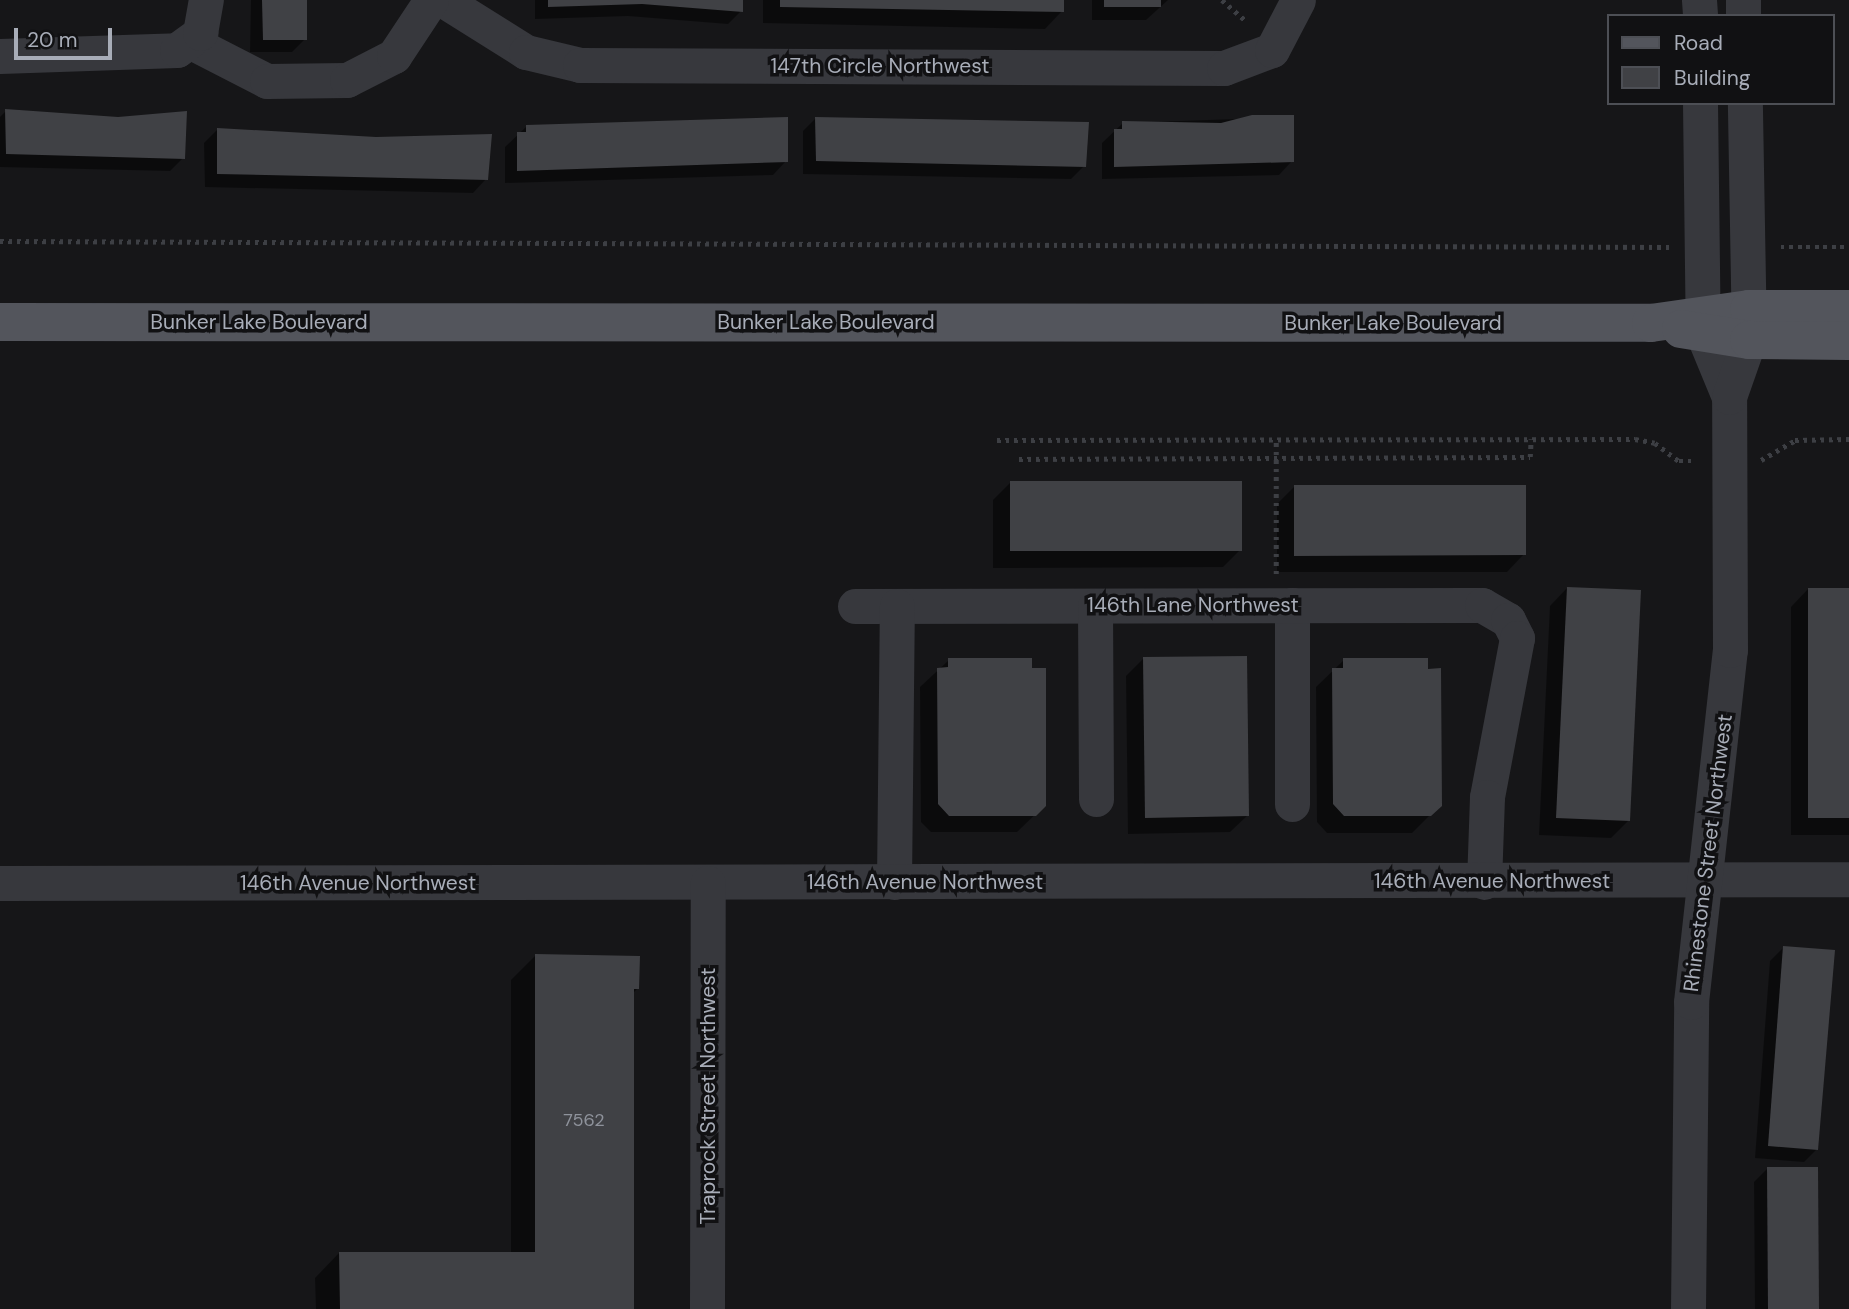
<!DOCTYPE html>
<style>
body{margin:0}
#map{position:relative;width:1849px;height:1309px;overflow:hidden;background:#161618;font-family:"DM Sans",sans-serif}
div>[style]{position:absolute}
.shadow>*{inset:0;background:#0007}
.building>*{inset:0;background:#404145}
.path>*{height:4.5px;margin-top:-2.25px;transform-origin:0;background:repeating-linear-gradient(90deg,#3d3f44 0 3.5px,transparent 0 8.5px)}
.minor>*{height:35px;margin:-17.5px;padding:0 17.5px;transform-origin:17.5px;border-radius:17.5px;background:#37383d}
.major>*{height:38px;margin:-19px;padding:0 19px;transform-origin:19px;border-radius:19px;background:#53555c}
span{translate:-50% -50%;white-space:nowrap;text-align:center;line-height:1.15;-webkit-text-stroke:7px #111113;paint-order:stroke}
.number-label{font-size:18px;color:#8e929b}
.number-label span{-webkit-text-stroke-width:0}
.street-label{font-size:21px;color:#a8adb8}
.legend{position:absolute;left:1607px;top:14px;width:228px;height:91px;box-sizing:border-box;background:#111113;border:2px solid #4d4f55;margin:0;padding:9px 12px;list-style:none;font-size:21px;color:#a8adb8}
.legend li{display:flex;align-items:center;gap:14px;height:35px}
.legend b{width:35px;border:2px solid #4d4f55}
.scale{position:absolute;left:14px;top:28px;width:98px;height:32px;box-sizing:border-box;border:4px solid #a8adb8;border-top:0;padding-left:9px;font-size:21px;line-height:24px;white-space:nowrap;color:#a8adb8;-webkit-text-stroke:5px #111113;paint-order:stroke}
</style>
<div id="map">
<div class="shadow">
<i style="clip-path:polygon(251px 0,304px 0,305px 39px,292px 52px,250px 52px)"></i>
<i style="clip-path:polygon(535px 0,741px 0,741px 11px,728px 24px,628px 16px,535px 19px)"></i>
<i style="clip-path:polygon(763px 0,1062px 0,1062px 11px,1045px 29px,763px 23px)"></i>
<i style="clip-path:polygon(1092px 0,1168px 0,1146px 20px,1092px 20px)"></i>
<i style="clip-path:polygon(6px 111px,183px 158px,170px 171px,0 167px,0 117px)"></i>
<i style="clip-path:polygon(1292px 117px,1292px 161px,1279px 175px,1102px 179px,1102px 143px,1123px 123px)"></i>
<i style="clip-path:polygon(816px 118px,1084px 166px,1071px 179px,803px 174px,803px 131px)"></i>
<i style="clip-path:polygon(526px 127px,786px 161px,773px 175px,505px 183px,505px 147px)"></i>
<i style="clip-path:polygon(217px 130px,376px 138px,486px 179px,473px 193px,205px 187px,204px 143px)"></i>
<i style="clip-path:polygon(1011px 482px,1240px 550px,1223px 567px,993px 568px,993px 500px)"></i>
<i style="clip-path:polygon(1294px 487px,1524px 554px,1507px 572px,1277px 572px,1277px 504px)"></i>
<i style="clip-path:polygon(1567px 588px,1628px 821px,1611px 838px,1539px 835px,1550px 606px)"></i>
<i style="clip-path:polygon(1808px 589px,1849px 589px,1849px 835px,1791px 835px,1791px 607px)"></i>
<i style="clip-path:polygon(1143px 659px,1248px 815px,1230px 832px,1128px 834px,1126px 676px)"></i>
<i style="clip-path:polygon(949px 660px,1045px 805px,1017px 832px,931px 832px,921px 822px,920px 687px)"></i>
<i style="clip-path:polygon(1344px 660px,1440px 805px,1412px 833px,1327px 833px,1317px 822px,1316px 687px)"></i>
<i style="clip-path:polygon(1783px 948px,1817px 1149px,1804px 1162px,1755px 1158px,1770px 961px)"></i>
<i style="clip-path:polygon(535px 956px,637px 989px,632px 994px,632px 1309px,316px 1309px,315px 1278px,339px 1253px,511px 1253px,511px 980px)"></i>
<i style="clip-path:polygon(1767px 1169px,1817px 1309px,1755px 1309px,1754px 1182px)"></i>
</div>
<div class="building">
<i style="clip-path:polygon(262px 0,307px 0,307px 40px,263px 40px)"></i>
<i style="clip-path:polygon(548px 0,743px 0,743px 12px,642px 4px,548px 7px)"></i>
<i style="clip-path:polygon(780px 0,1064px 0,1064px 12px,780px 7px)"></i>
<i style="clip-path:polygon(1104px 0,1161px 0,1161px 7px,1104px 7px)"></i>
<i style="clip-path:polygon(5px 109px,118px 117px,187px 111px,185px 159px,6px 154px)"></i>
<i style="clip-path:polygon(1252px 115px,1294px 115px,1294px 162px,1114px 167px,1114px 129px,1122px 129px,1122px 121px,1221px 123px)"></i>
<i style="clip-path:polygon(788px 117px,788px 162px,517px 171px,517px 132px,526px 132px,526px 125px)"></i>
<i style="clip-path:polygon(815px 117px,1089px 122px,1086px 167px,816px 161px)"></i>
<i style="clip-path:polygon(217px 128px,376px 137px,492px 134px,488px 180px,217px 174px)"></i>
<i style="clip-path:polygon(1010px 481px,1242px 481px,1242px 551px,1010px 551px)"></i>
<i style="clip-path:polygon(1294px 485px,1526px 485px,1526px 555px,1294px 556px)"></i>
<i style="clip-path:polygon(1567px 587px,1641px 590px,1630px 821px,1556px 818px)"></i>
<i style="clip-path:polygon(1808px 588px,1849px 588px,1849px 818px,1808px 818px)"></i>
<i style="clip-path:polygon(1247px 656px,1249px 816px,1145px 818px,1143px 657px)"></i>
<i style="clip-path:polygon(948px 658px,1032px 658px,1032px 668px,1046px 668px,1046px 806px,1036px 816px,949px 816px,938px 804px,937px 668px,948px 667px)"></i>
<i style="clip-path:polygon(1343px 658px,1428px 658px,1428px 669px,1441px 668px,1442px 806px,1431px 816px,1344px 816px,1333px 804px,1332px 668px,1343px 668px)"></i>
<i style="clip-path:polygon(1783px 946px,1835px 950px,1818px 1150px,1768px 1146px)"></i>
<i style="clip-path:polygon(535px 954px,640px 956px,639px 989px,634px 989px,634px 1309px,340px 1309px,339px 1252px,535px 1252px)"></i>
<i style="clip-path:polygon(1767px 1167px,1818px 1167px,1819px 1309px,1768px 1309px)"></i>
</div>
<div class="path">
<i style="left:1222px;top:0;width:33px;rotate:41deg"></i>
<i style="left:0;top:241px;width:1669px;rotate:0.21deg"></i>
<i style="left:1781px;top:247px;width:68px"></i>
<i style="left:997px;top:440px;width:638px;rotate:-0.09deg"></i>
<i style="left:1635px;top:439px;width:20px;rotate:11deg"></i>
<i style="left:1655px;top:443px;width:30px;rotate:37deg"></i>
<i style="left:1679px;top:461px;width:17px"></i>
<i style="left:1019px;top:459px;width:511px;rotate:-0.22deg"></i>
<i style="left:1530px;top:457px;width:18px;rotate:-87deg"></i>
<i style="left:1761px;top:460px;width:39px;rotate:-30deg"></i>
<i style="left:1795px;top:440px;width:54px;rotate:-1.1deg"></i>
<i style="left:1276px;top:574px;width:135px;rotate:-90deg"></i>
</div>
<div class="minor">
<i style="left:443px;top:0;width:98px;rotate:32.1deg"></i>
<i style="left:526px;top:52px;width:56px;rotate:13.5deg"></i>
<i style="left:580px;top:65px;width:644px;rotate:0.27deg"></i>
<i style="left:1224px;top:68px;width:51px;rotate:-20.6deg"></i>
<i style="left:1272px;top:50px;width:56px;rotate:-62.5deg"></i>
<i style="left:1699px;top:0;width:16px;rotate:86deg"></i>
<i style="left:1743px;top:0;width:16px;rotate:90deg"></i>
<i style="left:191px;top:42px;width:85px;rotate:27.2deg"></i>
<i style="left:267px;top:81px;width:80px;rotate:-0.7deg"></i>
<i style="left:347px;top:80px;width:53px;rotate:-27.1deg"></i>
<i style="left:394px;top:56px;width:67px;rotate:-56.5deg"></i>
<i style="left:0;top:56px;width:177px;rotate:-1.9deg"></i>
<i style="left:177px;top:50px;width:29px;rotate:-36deg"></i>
<i style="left:200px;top:33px;width:34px;rotate:-80deg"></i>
<i style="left:1700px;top:103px;width:231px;rotate:89.3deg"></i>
<i style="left:1703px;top:334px;width:68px;rotate:67.6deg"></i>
<i style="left:1292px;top:605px;width:199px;rotate:90deg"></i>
<i style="left:855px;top:606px;width:627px;rotate:-0.09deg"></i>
<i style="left:1482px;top:605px;width:30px;rotate:30deg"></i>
<i style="left:1508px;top:620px;width:20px;rotate:63deg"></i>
<i style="left:1517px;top:638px;width:162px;rotate:100.7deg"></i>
<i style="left:1487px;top:797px;width:85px;rotate:92deg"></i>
<i style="left:1095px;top:606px;width:193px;rotate:89.7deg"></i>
<i style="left:894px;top:882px;width:276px;rotate:-89.4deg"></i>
<i style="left:0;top:883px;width:1849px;rotate:-0.12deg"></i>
<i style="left:707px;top:1309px;width:426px;rotate:-89.9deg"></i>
<i style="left:1688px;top:1309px;width:307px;rotate:-89.4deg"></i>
<i style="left:1691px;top:1002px;width:354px;rotate:-83.7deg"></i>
<i style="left:1730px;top:650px;width:253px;rotate:-90.2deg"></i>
<i style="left:1729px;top:397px;width:60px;rotate:-70.7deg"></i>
<i style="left:1749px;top:340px;width:237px;rotate:-91deg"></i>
</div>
<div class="major">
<i style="left:0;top:322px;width:1651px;rotate:0.03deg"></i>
<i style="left:1651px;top:323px;width:99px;rotate:-8.1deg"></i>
<i style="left:1749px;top:309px;width:100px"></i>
<i style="left:1681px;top:329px;width:69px;rotate:9.2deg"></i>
<i style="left:1749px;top:340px;width:100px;rotate:0.6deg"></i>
</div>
<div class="number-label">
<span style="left:584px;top:1120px">7562</span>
</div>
<div class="street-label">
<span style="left:880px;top:66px">147th Circle Northwest</span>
<span style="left:259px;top:322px">Bunker Lake Boulevard</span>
<span style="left:826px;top:322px">Bunker Lake Boulevard</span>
<span style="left:1393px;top:323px">Bunker Lake Boulevard</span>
<span style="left:1193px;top:605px">146th Lane Northwest</span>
<span style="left:1708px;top:853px;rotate:-83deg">Rhinestone Street Northwest</span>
<span style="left:1492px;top:881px">146th Avenue Northwest</span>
<span style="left:925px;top:882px">146th Avenue Northwest</span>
<span style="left:358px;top:883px">146th Avenue Northwest</span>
<span style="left:708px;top:1096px;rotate:-90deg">Traprock Street Northwest</span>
</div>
<ul class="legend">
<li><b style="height:9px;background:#53555c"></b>Road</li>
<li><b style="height:19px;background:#404145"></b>Building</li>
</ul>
<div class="scale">20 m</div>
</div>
